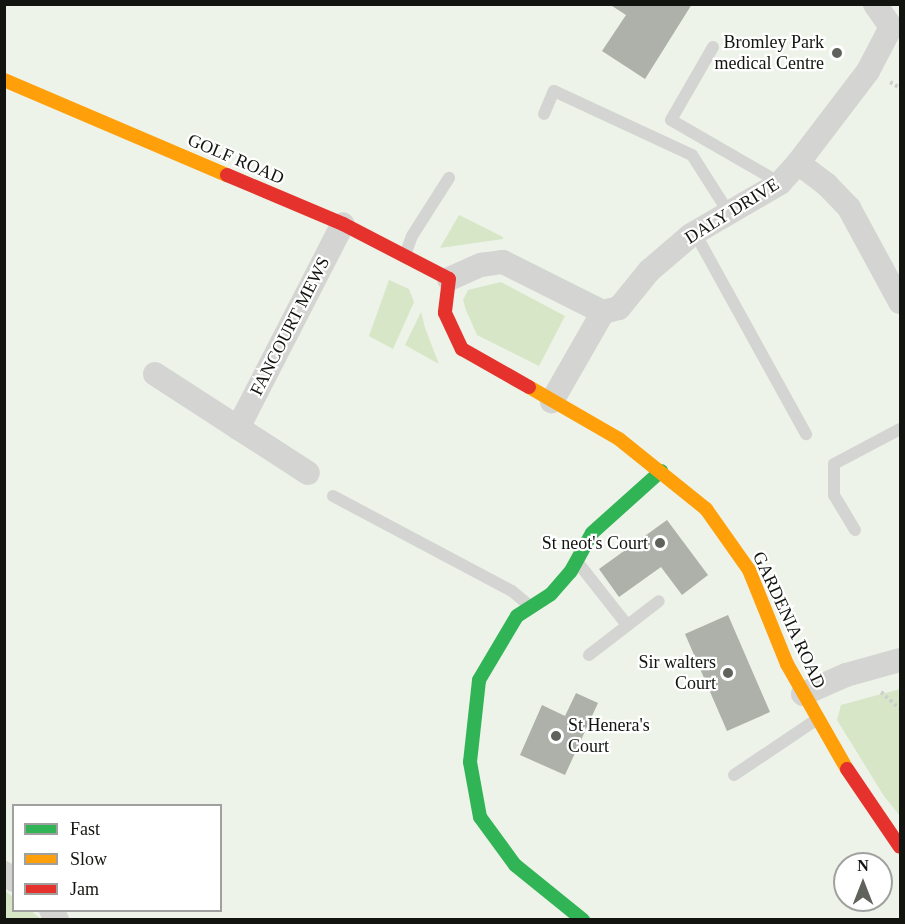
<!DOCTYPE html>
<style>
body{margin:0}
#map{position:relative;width:905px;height:924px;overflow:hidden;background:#edf3e8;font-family:"Times New Roman",serif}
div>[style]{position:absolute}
.green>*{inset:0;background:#d6e6c6}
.building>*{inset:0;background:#adb1a9}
.path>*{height:4px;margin-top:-2px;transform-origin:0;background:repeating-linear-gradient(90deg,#ced0ce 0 3px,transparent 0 6px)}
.lane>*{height:12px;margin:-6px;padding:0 6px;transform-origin:6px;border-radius:6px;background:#d4d5d3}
.street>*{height:24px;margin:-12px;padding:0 12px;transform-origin:12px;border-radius:12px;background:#d4d5d3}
.fast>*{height:14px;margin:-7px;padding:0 7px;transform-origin:7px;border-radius:7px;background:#30b455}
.slow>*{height:14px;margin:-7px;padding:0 7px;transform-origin:7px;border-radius:7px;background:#ff9f0a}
.jam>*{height:14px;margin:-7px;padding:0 7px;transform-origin:7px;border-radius:7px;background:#e5322d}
.dots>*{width:16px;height:16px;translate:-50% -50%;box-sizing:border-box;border:3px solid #fff;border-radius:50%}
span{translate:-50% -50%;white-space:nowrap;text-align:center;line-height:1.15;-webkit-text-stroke:4.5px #fff;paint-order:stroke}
.poi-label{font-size:18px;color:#12150f}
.right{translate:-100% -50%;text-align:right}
.left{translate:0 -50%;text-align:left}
.street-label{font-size:18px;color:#12150f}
.frame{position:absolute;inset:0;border:6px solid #12150f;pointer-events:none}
.legend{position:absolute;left:12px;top:804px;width:210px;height:108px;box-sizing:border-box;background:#fff;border:2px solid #a0a19f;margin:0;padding:8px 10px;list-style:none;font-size:18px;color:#12150f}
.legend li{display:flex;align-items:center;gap:12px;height:30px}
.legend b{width:30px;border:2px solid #a0a19f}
.north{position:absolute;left:833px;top:852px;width:60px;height:60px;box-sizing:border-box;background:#fff;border:2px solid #a0a19f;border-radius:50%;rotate:0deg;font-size:16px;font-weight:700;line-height:24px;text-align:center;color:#12150f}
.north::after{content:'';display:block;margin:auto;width:21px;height:27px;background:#5f635b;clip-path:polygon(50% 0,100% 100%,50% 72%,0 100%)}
</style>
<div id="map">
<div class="green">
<i style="clip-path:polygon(459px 215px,503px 237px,503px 239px,440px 248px)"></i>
<i style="clip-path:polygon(389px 280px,409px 289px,414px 302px,393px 349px,369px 336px)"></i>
<i style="clip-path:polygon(501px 282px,565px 316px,539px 366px,477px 335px,466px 310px,463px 300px,468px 290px)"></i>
<i style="clip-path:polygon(421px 312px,425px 328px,439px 364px,405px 345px)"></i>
<i style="clip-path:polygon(900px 689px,900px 816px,884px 796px,837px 720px,841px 705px)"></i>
<i style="clip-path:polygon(4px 890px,13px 897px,14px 910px,31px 911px,41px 919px,5px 919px)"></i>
</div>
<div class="building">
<i style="clip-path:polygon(609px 4px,692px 4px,645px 79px,602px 51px,626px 15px)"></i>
<i style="clip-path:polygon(667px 520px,708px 575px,682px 595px,661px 567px,619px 597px,599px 569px)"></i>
<i style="clip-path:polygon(728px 615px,770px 712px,727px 731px,685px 634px)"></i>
<i style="clip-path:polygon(576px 693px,598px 703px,565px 775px,520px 755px,542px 705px,565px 716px)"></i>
</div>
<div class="path">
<i style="left:890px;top:82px;width:12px;rotate:31deg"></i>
<i style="left:881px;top:692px;width:25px;rotate:42deg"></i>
</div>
<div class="lane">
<i style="left:713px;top:47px;width:84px;rotate:119.9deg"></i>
<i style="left:671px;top:120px;width:126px;rotate:30deg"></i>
<i style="left:544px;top:114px;width:25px;rotate:-67deg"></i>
<i style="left:554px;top:91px;width:152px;rotate:24.9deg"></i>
<i style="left:692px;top:155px;width:69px;rotate:57.5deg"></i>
<i style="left:695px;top:233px;width:230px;rotate:61.1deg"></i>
<i style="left:405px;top:255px;width:20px;rotate:-70deg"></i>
<i style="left:412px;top:236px;width:69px;rotate:-57.5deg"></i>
<i style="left:333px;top:496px;width:203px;rotate:28deg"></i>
<i style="left:512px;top:591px;width:25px;rotate:40deg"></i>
<i style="left:855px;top:530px;width:41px;rotate:-121deg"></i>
<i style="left:834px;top:495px;width:31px;rotate:-90deg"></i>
<i style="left:834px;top:464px;width:75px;rotate:-27.9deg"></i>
<i style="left:579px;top:564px;width:78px;rotate:51.8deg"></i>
<i style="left:589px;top:655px;width:88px;rotate:-37.6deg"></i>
<i style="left:734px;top:775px;width:99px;rotate:-33.9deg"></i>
</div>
<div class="street">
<i style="left:798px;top:163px;width:36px;rotate:37deg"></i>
<i style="left:827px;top:185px;width:32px;rotate:46deg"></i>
<i style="left:849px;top:208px;width:107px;rotate:61.5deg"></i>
<i style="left:449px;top:279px;width:35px;rotate:-24deg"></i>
<i style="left:481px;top:265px;width:22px;rotate:-8deg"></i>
<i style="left:503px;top:262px;width:112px;rotate:26.6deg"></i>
<i style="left:603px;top:312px;width:103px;rotate:119.8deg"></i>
<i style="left:603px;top:312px;width:16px;rotate:-14deg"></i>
<i style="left:619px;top:308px;width:48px;rotate:-51deg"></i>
<i style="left:649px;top:271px;width:55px;rotate:-40.6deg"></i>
<i style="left:691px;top:235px;width:103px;rotate:-30.3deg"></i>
<i style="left:780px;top:183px;width:27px;rotate:-48deg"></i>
<i style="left:798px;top:163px;width:116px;rotate:-52.7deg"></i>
<i style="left:868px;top:71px;width:50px;rotate:-62.4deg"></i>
<i style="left:891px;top:27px;width:28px;rotate:-125deg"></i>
<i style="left:155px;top:374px;width:182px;rotate:32.9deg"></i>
<i style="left:238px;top:428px;width:229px;rotate:-62.8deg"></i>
<i style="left:803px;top:694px;width:47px;rotate:-23.8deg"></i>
<i style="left:846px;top:675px;width:56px;rotate:-15.5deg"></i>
<i style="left:4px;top:873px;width:12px;rotate:35deg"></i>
<i style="left:51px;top:910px;width:12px;rotate:59deg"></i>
</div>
<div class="fast">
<i style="left:583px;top:920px;width:87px;rotate:-141deg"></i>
<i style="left:515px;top:865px;width:59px;rotate:-126.1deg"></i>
<i style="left:480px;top:817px;width:56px;rotate:-100.3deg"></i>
<i style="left:470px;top:762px;width:82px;rotate:-83.7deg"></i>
<i style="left:479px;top:680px;width:74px;rotate:-59.3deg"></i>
<i style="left:517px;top:616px;width:40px;rotate:-32.9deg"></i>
<i style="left:551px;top:594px;width:30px;rotate:-49deg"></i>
<i style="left:571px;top:571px;width:43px;rotate:-61.1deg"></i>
<i style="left:592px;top:533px;width:93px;rotate:-41.9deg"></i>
</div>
<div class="slow">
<i style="left:4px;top:80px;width:242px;rotate:23.1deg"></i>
<i style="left:529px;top:387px;width:104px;rotate:30deg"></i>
<i style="left:619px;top:439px;width:112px;rotate:38.8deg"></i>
<i style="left:706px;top:509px;width:75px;rotate:54.8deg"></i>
<i style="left:749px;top:570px;width:101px;rotate:68deg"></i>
<i style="left:787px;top:664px;width:121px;rotate:60.3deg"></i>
</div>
<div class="jam">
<i style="left:227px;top:175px;width:126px;rotate:22.9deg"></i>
<i style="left:343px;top:224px;width:119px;rotate:27.4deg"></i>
<i style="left:449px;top:279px;width:34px;rotate:97deg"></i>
<i style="left:445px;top:313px;width:40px;rotate:65deg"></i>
<i style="left:462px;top:349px;width:77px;rotate:29.6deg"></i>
<i style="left:847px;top:769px;width:94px;rotate:55.8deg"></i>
</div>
<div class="dots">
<i style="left:837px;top:53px;background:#5f635b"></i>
<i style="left:660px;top:543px;background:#5f635b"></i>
<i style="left:728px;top:673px;background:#5f635b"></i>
<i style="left:556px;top:736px;background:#5f635b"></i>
</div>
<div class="poi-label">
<span class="right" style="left:824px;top:53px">Bromley Park<br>medical Centre</span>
<span class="right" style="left:648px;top:543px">St neot's Court</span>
<span class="right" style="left:716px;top:673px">Sir walters<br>Court</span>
<span class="left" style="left:568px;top:736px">St Henera's<br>Court</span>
</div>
<div class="street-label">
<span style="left:236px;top:159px;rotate:23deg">GOLF ROAD</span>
<span style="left:732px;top:211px;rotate:-32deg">DALY DRIVE</span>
<span style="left:290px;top:326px;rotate:-63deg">FANCOURT MEWS</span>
<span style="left:789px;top:620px;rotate:65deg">GARDENIA ROAD</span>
</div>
<div class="frame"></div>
<ul class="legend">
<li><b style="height:8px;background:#30b455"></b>Fast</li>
<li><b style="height:8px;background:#ff9f0a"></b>Slow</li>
<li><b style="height:8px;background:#e5322d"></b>Jam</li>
</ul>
<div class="north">N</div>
</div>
